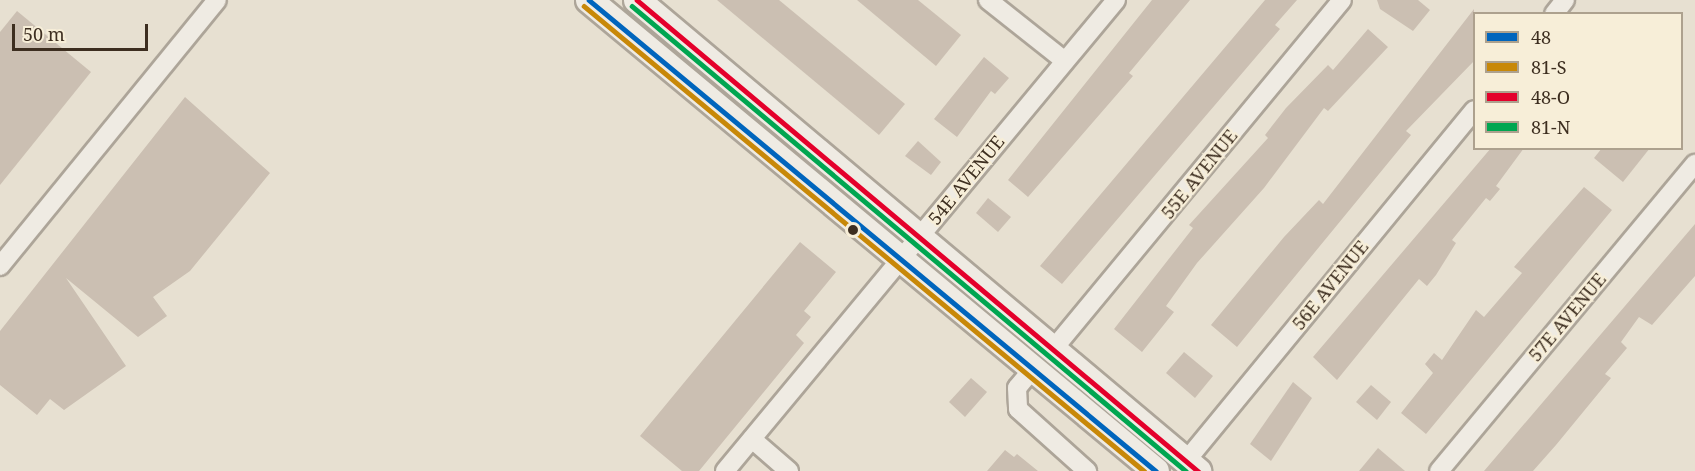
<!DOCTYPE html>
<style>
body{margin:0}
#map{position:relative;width:1695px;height:471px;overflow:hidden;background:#e7e0d1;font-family:"Noto Serif",serif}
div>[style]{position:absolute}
.building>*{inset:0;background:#cbbfb2}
.roads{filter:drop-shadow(2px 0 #ada599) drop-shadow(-2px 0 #ada599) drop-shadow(0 2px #ada599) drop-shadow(0 -2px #ada599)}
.street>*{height:18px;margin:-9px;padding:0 9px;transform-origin:9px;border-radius:9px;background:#efebe3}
.secondary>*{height:26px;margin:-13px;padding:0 13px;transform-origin:13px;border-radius:13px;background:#efebe3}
.bus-1>*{height:4.5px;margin:-2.25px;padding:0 2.25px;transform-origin:2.25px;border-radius:2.25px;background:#0065bd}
.bus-2>*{height:4.5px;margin:-2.25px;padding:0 2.25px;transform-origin:2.25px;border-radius:2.25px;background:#c88808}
.bus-3>*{height:4.5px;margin:-2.25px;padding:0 2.25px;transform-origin:2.25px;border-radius:2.25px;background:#e4002b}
.bus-4>*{height:4.5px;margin:-2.25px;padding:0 2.25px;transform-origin:2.25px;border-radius:2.25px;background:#00a651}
.dots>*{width:16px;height:16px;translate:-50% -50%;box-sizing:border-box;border:3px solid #f7eed8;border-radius:50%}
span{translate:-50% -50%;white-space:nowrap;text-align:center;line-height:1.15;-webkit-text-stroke:4.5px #f7eed8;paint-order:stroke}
.street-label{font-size:18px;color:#3d2e20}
.legend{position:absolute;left:1473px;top:12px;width:210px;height:138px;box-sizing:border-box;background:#f7eed8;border:2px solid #ada18e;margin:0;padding:8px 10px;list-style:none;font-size:18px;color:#3d2e20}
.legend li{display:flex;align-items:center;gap:12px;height:30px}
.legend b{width:30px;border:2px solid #ada18e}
.scale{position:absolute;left:12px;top:24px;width:136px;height:27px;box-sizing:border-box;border:3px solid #3d2e20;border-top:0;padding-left:8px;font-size:18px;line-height:21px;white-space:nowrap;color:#3d2e20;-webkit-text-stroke:4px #f7eed8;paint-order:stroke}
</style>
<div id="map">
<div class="building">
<i style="clip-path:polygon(717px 0,779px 0,905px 104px,879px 135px)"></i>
<i style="clip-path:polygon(857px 0,918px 0,961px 35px,936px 66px)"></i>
<i style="clip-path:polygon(1152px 0,1190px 0,1129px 73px,1133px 76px,1028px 197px,1008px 180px)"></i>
<i style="clip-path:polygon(1265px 0,1297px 0,1275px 25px,1280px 29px,1062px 284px,1040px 266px)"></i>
<i style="clip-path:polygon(1377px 0,1418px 0,1430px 10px,1413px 31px,1380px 9px)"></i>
<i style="clip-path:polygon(1474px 9px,1474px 61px,1406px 131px,1411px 135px,1237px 347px,1211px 325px,1284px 237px,1319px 200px,1323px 204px)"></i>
<i style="clip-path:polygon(17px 11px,91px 72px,0 185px,0 32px)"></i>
<i style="clip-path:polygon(1368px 29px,1388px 47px,1328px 111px,1324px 108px,1264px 188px,1197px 263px,1166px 306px,1174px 312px,1142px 352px,1114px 329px,1193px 228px,1189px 225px,1268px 138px,1265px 135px,1286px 108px,1328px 65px,1333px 70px)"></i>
<i style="clip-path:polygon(984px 57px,1009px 78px,995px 94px,991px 91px,957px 137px,934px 119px)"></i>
<i style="clip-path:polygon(185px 97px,270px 173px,190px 271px,153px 297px,167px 316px,138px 337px,66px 278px,126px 366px,64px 410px,50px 399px,37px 415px,0 385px,0 331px)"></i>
<i style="clip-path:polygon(918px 141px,941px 162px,931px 175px,905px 156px)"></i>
<i style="clip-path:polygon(1491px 148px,1524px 148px,1496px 186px,1500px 189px,1490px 201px,1486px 198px,1452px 240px,1456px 243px,1436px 275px,1427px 286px,1419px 279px,1337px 380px,1313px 357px)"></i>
<i style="clip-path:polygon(1602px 148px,1650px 148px,1623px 182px,1594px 158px)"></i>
<i style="clip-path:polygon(1584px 187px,1612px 210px,1426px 434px,1401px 413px,1433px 373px,1425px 364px,1434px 353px,1442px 360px,1476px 310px,1484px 317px,1522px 273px,1514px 267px)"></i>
<i style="clip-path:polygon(988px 198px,1011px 217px,998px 232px,976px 213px)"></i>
<i style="clip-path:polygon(1695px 224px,1695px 276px,1652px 325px,1639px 317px,1621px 342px,1627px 348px,1605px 374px,1611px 378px,1556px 445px,1533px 471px,1484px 471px)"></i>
<i style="clip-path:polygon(800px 242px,836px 272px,804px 311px,811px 317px,796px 335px,804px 343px,699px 471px,682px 471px,640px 436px)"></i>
<i style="clip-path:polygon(1184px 352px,1213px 376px,1195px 398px,1166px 373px)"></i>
<i style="clip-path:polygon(971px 378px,987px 392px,965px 417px,949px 402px)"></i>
<i style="clip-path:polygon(1293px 382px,1312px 398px,1271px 461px,1250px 444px)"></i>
<i style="clip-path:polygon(1371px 385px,1391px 402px,1377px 420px,1356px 402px)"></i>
<i style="clip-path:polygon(1378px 448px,1405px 471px,1359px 471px)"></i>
<i style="clip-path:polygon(1005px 450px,1014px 457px,1017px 454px,1038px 471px,987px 471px)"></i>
</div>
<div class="roads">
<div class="street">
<i style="left:988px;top:0;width:98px;rotate:38.4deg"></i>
<i style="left:1554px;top:14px;width:18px;rotate:-52deg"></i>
<i style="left:0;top:266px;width:343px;rotate:-50.8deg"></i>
<i style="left:1055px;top:347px;width:450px;rotate:-50.4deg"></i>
<i style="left:1032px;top:370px;width:23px;rotate:130deg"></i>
<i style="left:1017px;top:388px;width:21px;rotate:87deg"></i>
<i style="left:1018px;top:409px;width:93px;rotate:41.9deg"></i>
<i style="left:752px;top:439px;width:49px;rotate:40.9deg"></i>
<i style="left:1186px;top:461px;width:454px;rotate:-50.6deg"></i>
<i style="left:725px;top:471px;width:612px;rotate:-50.3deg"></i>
<i style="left:1439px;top:471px;width:400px;rotate:-50.2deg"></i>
</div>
<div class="secondary">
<i style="left:589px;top:0;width:737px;rotate:39.72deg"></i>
<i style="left:637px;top:0;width:733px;rotate:40.02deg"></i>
</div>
</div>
<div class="bus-1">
<i style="left:589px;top:0;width:737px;rotate:39.72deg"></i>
</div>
<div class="bus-2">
<i style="left:584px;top:6px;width:728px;rotate:39.7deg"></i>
</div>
<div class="bus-3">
<i style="left:637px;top:0;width:733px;rotate:40.02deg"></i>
</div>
<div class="bus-4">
<i style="left:632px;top:6px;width:723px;rotate:40.01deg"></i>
</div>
<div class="dots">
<i style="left:853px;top:230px;background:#3d2e20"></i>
</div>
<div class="street-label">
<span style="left:1199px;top:174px;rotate:-51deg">55E AVENUE</span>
<span style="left:966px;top:180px;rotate:-51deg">54E AVENUE</span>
<span style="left:1330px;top:285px;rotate:-51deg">56E AVENUE</span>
<span style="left:1567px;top:317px;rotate:-50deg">57E AVENUE</span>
</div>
<ul class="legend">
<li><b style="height:8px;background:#0065bd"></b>48</li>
<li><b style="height:8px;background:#c88808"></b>81-S</li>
<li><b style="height:8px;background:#e4002b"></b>48-O</li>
<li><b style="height:8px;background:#00a651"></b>81-N</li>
</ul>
<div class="scale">50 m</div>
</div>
